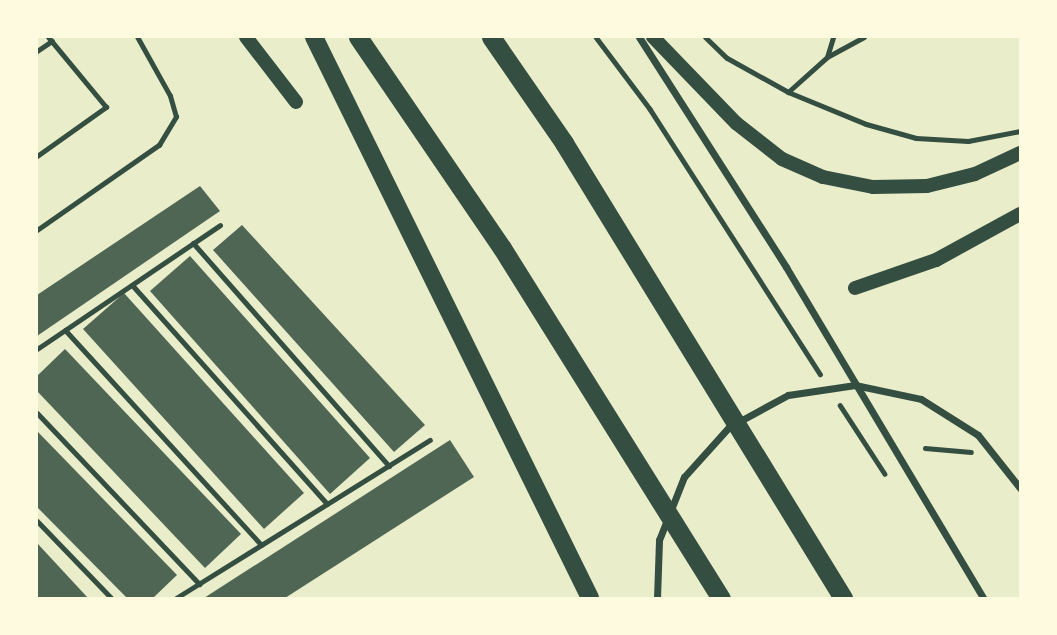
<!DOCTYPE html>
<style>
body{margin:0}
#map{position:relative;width:1057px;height:635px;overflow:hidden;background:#e9edc9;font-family:"IBM Plex Sans",sans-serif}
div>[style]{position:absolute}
.building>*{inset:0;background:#4f6655}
.path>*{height:4.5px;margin:-2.25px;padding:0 2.25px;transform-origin:2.25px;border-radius:2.25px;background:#344e41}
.service>*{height:5px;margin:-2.5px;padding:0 2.5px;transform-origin:2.5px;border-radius:2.5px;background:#344e41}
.minor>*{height:7px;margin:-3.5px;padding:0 3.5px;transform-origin:3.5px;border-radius:3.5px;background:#344e41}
.secondary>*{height:14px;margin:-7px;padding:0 7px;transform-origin:7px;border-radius:7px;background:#344e41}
.primary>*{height:18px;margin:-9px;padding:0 9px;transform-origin:9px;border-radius:9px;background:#344e41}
.trunk>*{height:19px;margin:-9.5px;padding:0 9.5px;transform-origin:9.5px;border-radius:9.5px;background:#344e41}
span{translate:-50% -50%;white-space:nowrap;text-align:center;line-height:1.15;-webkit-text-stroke:7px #fefae0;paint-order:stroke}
.frame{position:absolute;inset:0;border:38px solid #fefae0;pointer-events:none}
</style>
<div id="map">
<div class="building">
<i style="clip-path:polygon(200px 186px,220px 211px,37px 336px,37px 295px)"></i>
<i style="clip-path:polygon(242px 225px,425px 425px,394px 452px,213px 250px)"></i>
<i style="clip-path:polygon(190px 256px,370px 458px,330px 494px,150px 291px)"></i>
<i style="clip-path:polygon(124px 293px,304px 493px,264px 529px,83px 329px)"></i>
<i style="clip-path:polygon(65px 349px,241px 534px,205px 568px,37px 391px,37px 376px)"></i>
<i style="clip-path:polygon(37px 431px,177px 575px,153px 598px,127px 598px,37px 507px)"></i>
<i style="clip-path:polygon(450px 440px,474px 477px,285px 598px,204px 598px)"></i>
<i style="clip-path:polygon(37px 543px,88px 598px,37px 598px)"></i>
</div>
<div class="path">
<i style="left:596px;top:37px;width:90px;rotate:53.1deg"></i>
<i style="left:650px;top:109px;width:315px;rotate:57.3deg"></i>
<i style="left:37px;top:230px;width:149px;rotate:-34.9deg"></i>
<i style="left:159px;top:145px;width:33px;rotate:-59deg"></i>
<i style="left:176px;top:117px;width:22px;rotate:-106deg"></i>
<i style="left:170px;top:96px;width:68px;rotate:-119.2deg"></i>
<i style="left:840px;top:405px;width:82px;rotate:56.9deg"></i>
<i style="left:925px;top:448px;width:46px;rotate:5deg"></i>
</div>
<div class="service">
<i style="left:705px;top:37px;width:30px;rotate:44deg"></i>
<i style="left:727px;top:58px;width:70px;rotate:29.1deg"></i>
<i style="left:788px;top:92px;width:84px;rotate:22.3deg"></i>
<i style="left:866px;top:124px;width:52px;rotate:15.6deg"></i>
<i style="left:916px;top:138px;width:52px;rotate:3.3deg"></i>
<i style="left:968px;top:141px;width:53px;rotate:-10.9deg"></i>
<i style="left:37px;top:51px;width:18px;rotate:-34deg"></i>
<i style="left:827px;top:57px;width:42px;rotate:-28.4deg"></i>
<i style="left:788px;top:92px;width:52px;rotate:-41.9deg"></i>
<i style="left:827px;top:57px;width:21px;rotate:-73deg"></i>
<i style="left:37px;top:156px;width:85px;rotate:-35.4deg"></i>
<i style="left:106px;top:107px;width:91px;rotate:-129.6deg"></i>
<i style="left:193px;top:243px;width:297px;rotate:48.7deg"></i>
<i style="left:132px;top:285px;width:293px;rotate:48.3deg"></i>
<i style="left:65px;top:330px;width:291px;rotate:47.6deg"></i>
<i style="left:37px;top:349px;width:221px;rotate:-34.1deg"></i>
<i style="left:37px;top:413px;width:236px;rotate:46.5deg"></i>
<i style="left:37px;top:521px;width:107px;rotate:46.1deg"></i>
<i style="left:176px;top:598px;width:299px;rotate:-31.9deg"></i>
</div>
<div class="minor">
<i style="left:639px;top:37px;width:273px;rotate:57.4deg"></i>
<i style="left:786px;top:267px;width:385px;rotate:59.2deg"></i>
<i style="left:657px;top:598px;width:58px;rotate:-88deg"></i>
<i style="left:659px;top:540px;width:68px;rotate:-68.4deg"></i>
<i style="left:684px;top:477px;width:67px;rotate:-48deg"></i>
<i style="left:729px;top:427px;width:67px;rotate:-28.5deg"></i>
<i style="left:788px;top:395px;width:68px;rotate:-8.5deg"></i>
<i style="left:855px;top:385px;width:67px;rotate:12deg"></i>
<i style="left:921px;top:399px;width:67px;rotate:32.3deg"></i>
<i style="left:978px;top:435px;width:68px;rotate:51.6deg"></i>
</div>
<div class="secondary">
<i style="left:246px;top:37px;width:82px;rotate:52.4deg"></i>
<i style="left:653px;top:37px;width:120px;rotate:46deg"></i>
<i style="left:736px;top:123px;width:58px;rotate:38deg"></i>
<i style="left:782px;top:159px;width:45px;rotate:23.7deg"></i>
<i style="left:823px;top:177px;width:51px;rotate:11.3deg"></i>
<i style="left:873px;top:187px;width:54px;rotate:-1.1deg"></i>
<i style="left:927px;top:186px;width:49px;rotate:-14deg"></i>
<i style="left:975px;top:174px;width:50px;rotate:-25deg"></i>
<i style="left:855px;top:288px;width:86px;rotate:-19.1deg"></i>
<i style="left:936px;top:260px;width:96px;rotate:-28.7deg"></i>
</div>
<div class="primary">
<i style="left:314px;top:37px;width:625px;rotate:63.8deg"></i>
</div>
<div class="trunk">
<i style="left:358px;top:37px;width:255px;rotate:55.7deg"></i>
<i style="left:502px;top:248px;width:413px;rotate:58deg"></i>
<i style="left:491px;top:37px;width:129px;rotate:55.4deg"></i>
<i style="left:564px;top:143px;width:534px;rotate:58.48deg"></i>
</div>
<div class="frame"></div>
</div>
